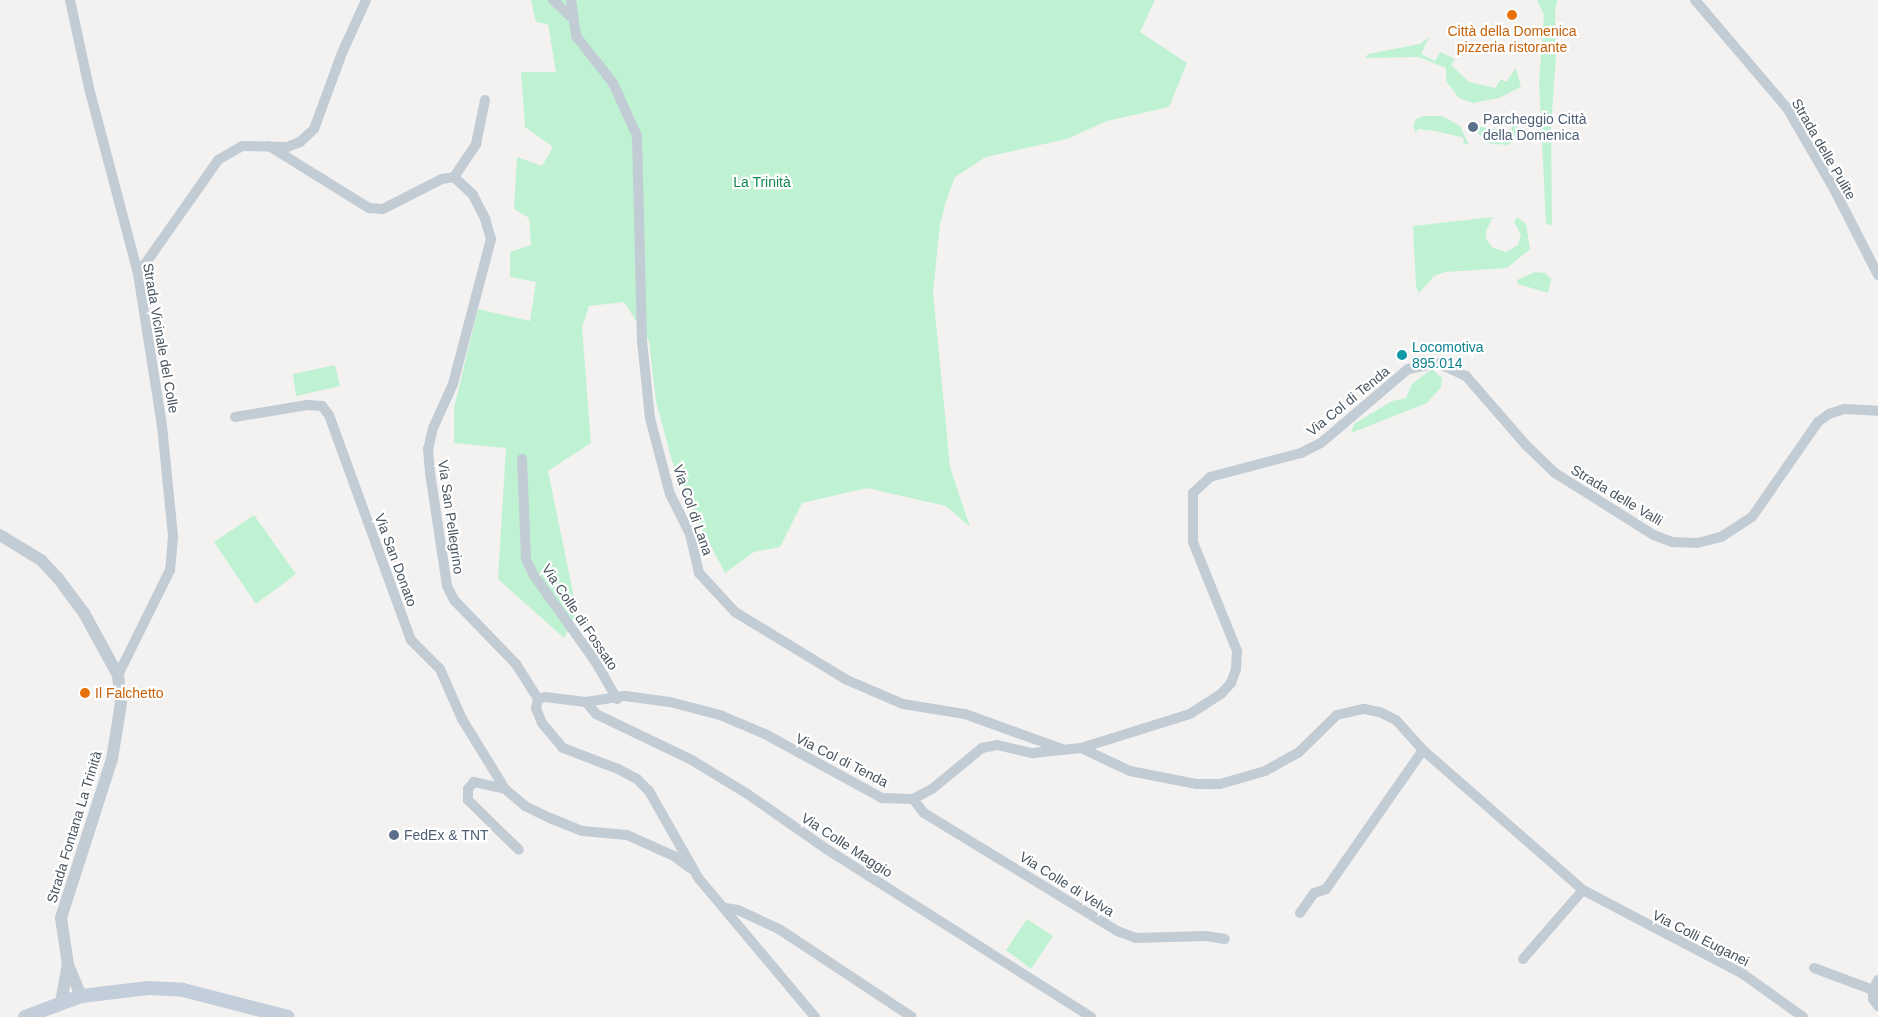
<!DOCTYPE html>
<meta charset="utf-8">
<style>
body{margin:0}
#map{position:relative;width:1878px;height:1017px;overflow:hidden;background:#f4f1f1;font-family:Arial,sans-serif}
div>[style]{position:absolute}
.green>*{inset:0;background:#bff2d3}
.minor>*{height:10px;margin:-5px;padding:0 5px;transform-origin:5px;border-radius:5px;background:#c2ccd4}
.tertiary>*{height:12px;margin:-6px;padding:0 6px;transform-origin:6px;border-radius:6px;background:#c2ccd4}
.secondary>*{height:14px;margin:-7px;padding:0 7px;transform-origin:7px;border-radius:7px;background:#c3cedb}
.dots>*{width:14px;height:14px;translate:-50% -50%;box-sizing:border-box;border:2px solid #fff;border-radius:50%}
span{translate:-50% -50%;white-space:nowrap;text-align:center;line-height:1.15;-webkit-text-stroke:4.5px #fff;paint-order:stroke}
.food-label{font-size:14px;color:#c56008}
.left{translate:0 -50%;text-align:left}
.service-label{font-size:14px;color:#4e5e75}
.street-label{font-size:14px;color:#485460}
.park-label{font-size:14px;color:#12884e}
.culture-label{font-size:14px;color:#0d838f}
</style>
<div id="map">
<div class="green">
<i style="clip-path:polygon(531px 0,1155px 0,1140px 32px,1187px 63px,1169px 107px,1107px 121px,1067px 139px,986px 157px,955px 177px,946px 201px,940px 225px,933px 292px,950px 467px,970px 527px,946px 506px,867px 488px,802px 503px,780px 547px,754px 552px,725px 573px,697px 519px,672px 461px,656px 401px,649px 341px,624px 302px,589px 306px,582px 327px,591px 443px,548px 471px,577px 612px,564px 638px,498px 579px,506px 448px,454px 443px,454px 408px,478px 309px,530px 321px,536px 282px,510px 277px,510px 252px,531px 245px,529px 218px,514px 209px,517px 157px,542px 166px,553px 147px,525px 127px,521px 72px,556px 72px,548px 24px,536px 22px)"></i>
<i style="clip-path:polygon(1537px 0,1557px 0,1557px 4px,1555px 8px,1556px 57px,1551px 126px,1552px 225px,1546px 224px,1539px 83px,1544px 15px)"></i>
<i style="clip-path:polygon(1429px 37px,1421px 54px,1435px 61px,1440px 52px,1455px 59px,1451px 65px,1469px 82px,1495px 88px,1501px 79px,1506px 82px,1516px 68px,1521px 87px,1499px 98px,1473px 103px,1459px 98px,1446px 81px,1446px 68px,1419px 57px,1365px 58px,1368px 54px,1420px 44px)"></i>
<i style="clip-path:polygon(1424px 116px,1442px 116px,1460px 126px,1469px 145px,1463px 143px,1464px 138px,1436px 131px,1418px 129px,1416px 133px,1413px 126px,1416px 119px)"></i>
<i style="clip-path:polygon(1513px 125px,1518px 126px,1518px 139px,1507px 145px,1487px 143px,1476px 131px,1477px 126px,1510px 132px)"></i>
<i style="clip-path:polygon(1493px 217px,1486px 231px,1486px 239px,1493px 248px,1506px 252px,1518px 245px,1521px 235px,1514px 222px,1517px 217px,1526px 224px,1530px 249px,1507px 268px,1445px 272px,1434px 276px,1419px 293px,1416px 287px,1413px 226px)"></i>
<i style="clip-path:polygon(1535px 272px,1545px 273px,1551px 279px,1548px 293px,1518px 284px,1517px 280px)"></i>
<i style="clip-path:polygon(335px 365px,340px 386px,296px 396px,293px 374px)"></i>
<i style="clip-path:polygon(1432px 369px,1442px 378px,1441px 387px,1427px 403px,1351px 433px,1354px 424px,1392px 401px,1406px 398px,1412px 384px)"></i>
<i style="clip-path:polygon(254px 515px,296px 574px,256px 604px,214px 542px)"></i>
<i style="clip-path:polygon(1027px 919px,1053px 936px,1031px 969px,1006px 950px)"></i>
</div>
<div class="minor">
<i style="left:70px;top:0;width:90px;rotate:77.8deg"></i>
<i style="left:89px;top:88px;width:192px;rotate:75.2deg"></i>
<i style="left:138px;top:274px;width:154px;rotate:81deg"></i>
<i style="left:162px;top:426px;width:112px;rotate:84.3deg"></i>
<i style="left:173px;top:537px;width:33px;rotate:95deg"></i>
<i style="left:170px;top:570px;width:117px;rotate:116.3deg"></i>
<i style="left:553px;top:0;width:25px;rotate:43deg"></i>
<i style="left:571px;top:0;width:36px;rotate:82deg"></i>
<i style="left:576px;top:36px;width:60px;rotate:51.8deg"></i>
<i style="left:613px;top:83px;width:58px;rotate:65.6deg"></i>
<i style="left:637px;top:136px;width:205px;rotate:88.6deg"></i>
<i style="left:642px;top:341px;width:77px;rotate:84.1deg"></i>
<i style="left:650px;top:418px;width:79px;rotate:75.3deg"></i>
<i style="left:670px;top:494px;width:45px;rotate:63.4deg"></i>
<i style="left:690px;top:534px;width:40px;rotate:77deg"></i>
<i style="left:699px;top:573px;width:53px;rotate:47.3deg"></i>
<i style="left:735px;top:612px;width:131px;rotate:31.3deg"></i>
<i style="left:847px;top:680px;width:61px;rotate:23.2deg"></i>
<i style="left:903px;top:704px;width:63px;rotate:9.2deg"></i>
<i style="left:965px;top:714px;width:103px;rotate:19.8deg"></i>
<i style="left:1695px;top:0;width:142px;rotate:49.6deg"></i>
<i style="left:1787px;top:108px;width:91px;rotate:59.8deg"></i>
<i style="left:1833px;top:187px;width:99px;rotate:62.9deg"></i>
<i style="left:269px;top:146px;width:118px;rotate:31.8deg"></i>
<i style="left:369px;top:208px;width:14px;rotate:4deg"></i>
<i style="left:383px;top:209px;width:66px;rotate:-27deg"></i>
<i style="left:442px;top:179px;width:12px;rotate:-9deg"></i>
<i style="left:454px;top:177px;width:26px;rotate:43deg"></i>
<i style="left:473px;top:195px;width:27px;rotate:63deg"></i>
<i style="left:485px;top:219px;width:21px;rotate:73deg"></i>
<i style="left:491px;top:239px;width:150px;rotate:104.7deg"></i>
<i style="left:453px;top:384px;width:48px;rotate:114.4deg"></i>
<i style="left:433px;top:428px;width:22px;rotate:103deg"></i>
<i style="left:428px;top:449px;width:24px;rotate:85deg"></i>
<i style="left:430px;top:473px;width:114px;rotate:81.4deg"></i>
<i style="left:447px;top:586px;width:16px;rotate:63deg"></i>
<i style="left:454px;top:600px;width:89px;rotate:45.9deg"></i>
<i style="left:516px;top:664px;width:41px;rotate:57.8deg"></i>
<i style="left:454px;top:177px;width:40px;rotate:-56deg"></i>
<i style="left:476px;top:144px;width:45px;rotate:-78.4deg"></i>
<i style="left:138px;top:274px;width:139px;rotate:-54.9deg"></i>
<i style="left:218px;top:160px;width:28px;rotate:-30deg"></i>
<i style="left:242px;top:146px;width:45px;rotate:1.3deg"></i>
<i style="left:287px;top:147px;width:14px;rotate:-21deg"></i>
<i style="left:300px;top:142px;width:19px;rotate:-43deg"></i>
<i style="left:314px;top:129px;width:81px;rotate:-69.8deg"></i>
<i style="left:342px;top:53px;width:58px;rotate:-65.6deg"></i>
<i style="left:235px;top:417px;width:73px;rotate:-9.5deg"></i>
<i style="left:307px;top:405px;width:15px;rotate:4deg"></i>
<i style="left:322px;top:406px;width:11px;rotate:52deg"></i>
<i style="left:329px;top:415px;width:239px;rotate:70deg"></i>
<i style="left:411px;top:640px;width:41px;rotate:45deg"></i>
<i style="left:440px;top:669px;width:55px;rotate:66.3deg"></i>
<i style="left:462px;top:719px;width:82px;rotate:58.4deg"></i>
<i style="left:505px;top:789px;width:26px;rotate:40deg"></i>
<i style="left:525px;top:806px;width:28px;rotate:26deg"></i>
<i style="left:550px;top:818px;width:35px;rotate:22deg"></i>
<i style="left:583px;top:831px;width:44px;rotate:5.2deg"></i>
<i style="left:627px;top:835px;width:51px;rotate:24.1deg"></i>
<i style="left:674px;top:856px;width:20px;rotate:37deg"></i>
<i style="left:522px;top:459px;width:100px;rotate:87.7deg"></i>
<i style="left:526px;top:559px;width:17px;rotate:65deg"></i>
<i style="left:533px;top:574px;width:107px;rotate:54.5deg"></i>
<i style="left:595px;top:661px;width:44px;rotate:59.9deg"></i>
<i style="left:586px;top:702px;width:16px;rotate:50deg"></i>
<i style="left:596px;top:714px;width:104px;rotate:25.6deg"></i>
<i style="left:690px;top:759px;width:66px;rotate:31.3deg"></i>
<i style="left:746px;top:793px;width:100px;rotate:34.8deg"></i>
<i style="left:828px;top:850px;width:312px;rotate:32.4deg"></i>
<i style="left:1081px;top:748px;width:54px;rotate:25.1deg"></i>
<i style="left:1130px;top:771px;width:67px;rotate:11.1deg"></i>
<i style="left:1196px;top:784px;width:24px"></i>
<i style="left:1220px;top:784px;width:47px;rotate:-16.1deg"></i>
<i style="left:1265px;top:771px;width:38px;rotate:-29deg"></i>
<i style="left:1298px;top:753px;width:54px;rotate:-44.3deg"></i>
<i style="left:1337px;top:715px;width:28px;rotate:-13deg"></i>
<i style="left:1364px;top:709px;width:16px;rotate:11deg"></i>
<i style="left:1380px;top:712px;width:18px;rotate:27deg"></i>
<i style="left:1396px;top:720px;width:40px;rotate:48deg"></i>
<i style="left:1423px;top:750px;width:213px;rotate:41.2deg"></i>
<i style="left:1583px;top:890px;width:181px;rotate:27.7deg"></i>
<i style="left:1743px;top:974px;width:74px;rotate:35.6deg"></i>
<i style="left:505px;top:789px;width:32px;rotate:-167deg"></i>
<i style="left:474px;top:782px;width:9px;rotate:131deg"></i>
<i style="left:468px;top:789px;width:11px;rotate:90deg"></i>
<i style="left:468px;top:800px;width:71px;rotate:44.4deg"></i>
<i style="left:913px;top:799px;width:18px;rotate:52deg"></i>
<i style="left:924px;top:813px;width:226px;rotate:31.4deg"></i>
<i style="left:1117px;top:931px;width:20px;rotate:20deg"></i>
<i style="left:1136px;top:938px;width:70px;rotate:-1.6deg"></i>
<i style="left:1206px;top:936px;width:19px;rotate:9deg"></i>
<i style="left:725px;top:908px;width:13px;rotate:9deg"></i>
<i style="left:738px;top:910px;width:45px;rotate:24.9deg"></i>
<i style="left:779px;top:929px;width:159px;rotate:33.5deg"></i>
<i style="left:1300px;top:913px;width:24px;rotate:-55deg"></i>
<i style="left:1314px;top:893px;width:13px;rotate:-18deg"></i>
<i style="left:1326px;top:889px;width:169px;rotate:-55.1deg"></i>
<i style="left:1523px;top:959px;width:91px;rotate:-49deg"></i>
<i style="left:1814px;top:968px;width:63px;rotate:20.4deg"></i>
<i style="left:1878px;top:980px;width:11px;rotate:117deg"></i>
<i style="left:1873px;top:990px;width:9px;rotate:90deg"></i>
<i style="left:1873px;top:999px;width:9px;rotate:54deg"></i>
<i style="left:815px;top:1017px;width:180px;rotate:-130deg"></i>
<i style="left:699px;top:879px;width:101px;rotate:-119.6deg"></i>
<i style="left:649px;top:791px;width:17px;rotate:-135deg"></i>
<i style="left:637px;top:779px;width:21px;rotate:-152deg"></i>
<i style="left:618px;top:769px;width:59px;rotate:-159.1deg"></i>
<i style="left:563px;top:748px;width:33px;rotate:-130deg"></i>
<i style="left:542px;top:723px;width:16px;rotate:-112deg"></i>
<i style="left:536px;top:708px;width:9px;rotate:-77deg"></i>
<i style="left:538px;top:699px;width:7px;rotate:-16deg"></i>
<i style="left:545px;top:697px;width:41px;rotate:7deg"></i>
<i style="left:586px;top:702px;width:39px;rotate:-9deg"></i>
<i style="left:625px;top:696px;width:45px;rotate:7.6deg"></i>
<i style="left:670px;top:702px;width:52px;rotate:14.6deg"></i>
<i style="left:720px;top:715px;width:49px;rotate:22.9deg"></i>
<i style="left:765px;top:734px;width:133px;rotate:28.7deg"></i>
<i style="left:882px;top:798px;width:31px;rotate:2deg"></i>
<i style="left:913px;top:799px;width:21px;rotate:-28deg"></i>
<i style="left:932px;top:789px;width:65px;rotate:-39.4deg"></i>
<i style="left:982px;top:748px;width:15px;rotate:-11deg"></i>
<i style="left:997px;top:745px;width:37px;rotate:13deg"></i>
<i style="left:1033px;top:753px;width:48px;rotate:-5.9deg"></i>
<i style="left:1081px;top:748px;width:114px;rotate:-17.3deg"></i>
<i style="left:1190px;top:714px;width:37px;rotate:-33deg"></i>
<i style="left:1221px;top:694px;width:15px;rotate:-48deg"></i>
<i style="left:1231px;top:683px;width:15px;rotate:-70deg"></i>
<i style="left:1236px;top:669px;width:18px;rotate:-87deg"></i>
<i style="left:1237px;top:651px;width:118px;rotate:-112deg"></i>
<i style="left:1193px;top:542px;width:49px;rotate:-90deg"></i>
<i style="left:1193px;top:493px;width:23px;rotate:-43deg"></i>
<i style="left:1210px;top:477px;width:94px;rotate:-14.8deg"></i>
<i style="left:1301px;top:453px;width:22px;rotate:-27deg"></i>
<i style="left:1321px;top:443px;width:114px;rotate:-40.4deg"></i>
<i style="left:1408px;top:369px;width:31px;rotate:-11deg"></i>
<i style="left:1438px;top:363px;width:31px;rotate:25deg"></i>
<i style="left:1466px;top:376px;width:91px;rotate:49deg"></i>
<i style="left:1526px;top:445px;width:40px;rotate:44deg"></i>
<i style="left:1555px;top:473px;width:117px;rotate:32.1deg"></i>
<i style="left:1654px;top:535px;width:19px;rotate:21deg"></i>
<i style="left:1672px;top:542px;width:25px;rotate:2deg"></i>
<i style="left:1697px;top:543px;width:25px;rotate:-14deg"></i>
<i style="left:1721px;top:537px;width:37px;rotate:-33deg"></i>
<i style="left:1752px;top:517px;width:116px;rotate:-55.2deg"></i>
<i style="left:1818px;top:422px;width:14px;rotate:-36deg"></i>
<i style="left:1829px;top:414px;width:16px;rotate:-18deg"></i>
<i style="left:1844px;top:409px;width:34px;rotate:3deg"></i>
</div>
<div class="tertiary">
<i style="left:0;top:535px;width:48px;rotate:31.4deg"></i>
<i style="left:41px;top:560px;width:25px;rotate:47deg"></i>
<i style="left:58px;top:578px;width:44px;rotate:53.4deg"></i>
<i style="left:84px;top:613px;width:71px;rotate:61.3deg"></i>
<i style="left:118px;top:675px;width:28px;rotate:84deg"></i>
<i style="left:121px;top:703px;width:57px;rotate:99.1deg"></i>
<i style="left:112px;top:759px;width:167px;rotate:107.8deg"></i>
<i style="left:61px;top:918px;width:48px;rotate:81.5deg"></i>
<i style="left:68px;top:965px;width:34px;rotate:67deg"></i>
<i style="left:61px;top:1003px;width:39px;rotate:-80deg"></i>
</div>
<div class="secondary">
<i style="left:25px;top:1017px;width:60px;rotate:-20.6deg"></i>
<i style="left:81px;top:996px;width:68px;rotate:-6.7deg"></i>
<i style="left:149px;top:988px;width:34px;rotate:3deg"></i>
<i style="left:183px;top:990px;width:108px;rotate:14.4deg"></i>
</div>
<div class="dots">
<i style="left:1512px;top:15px;background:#e8710a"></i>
<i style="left:1473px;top:127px;background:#5c6f8a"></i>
<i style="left:1402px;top:355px;background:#0f9aa8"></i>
<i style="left:85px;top:693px;background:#e8710a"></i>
<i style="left:394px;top:835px;background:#5c6f8a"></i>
</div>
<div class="food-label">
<span style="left:1512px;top:39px">Città della Domenica<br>pizzeria ristorante</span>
<span class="left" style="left:95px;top:693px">Il Falchetto</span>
</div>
<div class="service-label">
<span class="left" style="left:1483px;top:127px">Parcheggio Città<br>della Domenica</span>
<span class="left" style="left:404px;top:835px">FedEx &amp; TNT</span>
</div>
<div class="street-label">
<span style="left:1824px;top:149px;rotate:60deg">Strada delle Pulite</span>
<span style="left:161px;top:338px;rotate:80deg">Strada Vicinale del Colle</span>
<span style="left:1348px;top:401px;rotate:-39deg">Via Col di Tenda</span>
<span style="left:1617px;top:495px;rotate:31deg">Strada delle Valli</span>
<span style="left:693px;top:510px;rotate:71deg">Via Col di Lana</span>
<span style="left:451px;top:517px;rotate:82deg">Via San Pellegrino</span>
<span style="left:396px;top:560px;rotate:70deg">Via San Donato</span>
<span style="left:580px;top:617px;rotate:56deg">Via Colle di Fossato</span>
<span style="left:842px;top:760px;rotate:27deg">Via Col di Tenda</span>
<span style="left:74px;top:827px;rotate:-73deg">Strada Fontana La Trinità</span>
<span style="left:847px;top:845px;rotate:33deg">Via Colle Maggio</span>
<span style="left:1067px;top:884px;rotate:32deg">Via Colle di Velva</span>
<span style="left:1701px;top:938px;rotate:27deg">Via Colli Euganei</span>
</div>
<div class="park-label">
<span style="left:762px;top:182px">La Trinità</span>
</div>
<div class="culture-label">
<span class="left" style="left:1412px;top:355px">Locomotiva<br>895.014</span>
</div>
</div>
